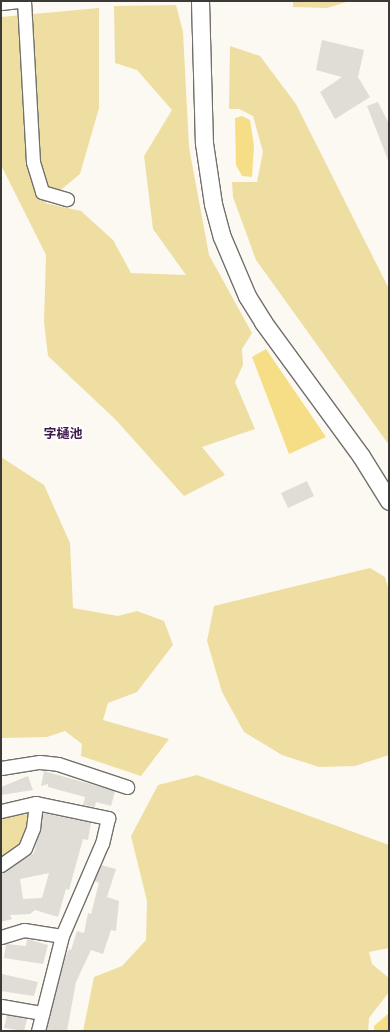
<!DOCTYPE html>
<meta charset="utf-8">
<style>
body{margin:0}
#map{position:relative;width:390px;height:1032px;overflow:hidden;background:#fbf9f2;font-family:"Noto Serif","Noto Sans JP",serif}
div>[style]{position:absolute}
.green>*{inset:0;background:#efdea2}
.water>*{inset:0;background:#f6de87}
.building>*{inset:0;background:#dfddd6}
.roads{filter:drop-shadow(1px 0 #72706a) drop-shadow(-1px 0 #72706a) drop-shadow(0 1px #72706a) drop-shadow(0 -1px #72706a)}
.minor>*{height:13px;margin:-6.5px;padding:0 6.5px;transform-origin:6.5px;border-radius:6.5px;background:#fff}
.tertiary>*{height:17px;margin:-8.5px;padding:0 8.5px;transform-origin:8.5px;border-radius:8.5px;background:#fff}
span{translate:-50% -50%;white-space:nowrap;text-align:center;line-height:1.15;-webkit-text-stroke:4px #fff;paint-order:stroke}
.quarter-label{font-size:13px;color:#3d164b;font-weight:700}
.frame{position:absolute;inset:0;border:2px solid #3b3a37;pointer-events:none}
</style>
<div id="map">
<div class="green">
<i style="clip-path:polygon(293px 1px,350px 1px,327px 8px,293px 7px)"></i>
<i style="clip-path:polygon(176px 5px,183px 32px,189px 147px,209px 255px,252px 333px,242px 349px,243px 365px,235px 382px,255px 429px,202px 447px,225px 475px,184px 496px,116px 420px,48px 356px,44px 322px,46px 255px,1px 165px,1px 17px,99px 8px,99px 108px,80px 174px,45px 203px,81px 211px,113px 240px,131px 273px,186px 275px,153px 229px,144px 156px,172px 110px,137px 70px,115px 63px,114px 6px)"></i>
<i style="clip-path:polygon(230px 46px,260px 56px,296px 104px,389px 289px,389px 445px,256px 260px,233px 197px,232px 182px,257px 182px,263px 152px,253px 116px,239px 109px,229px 109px)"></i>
<i style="clip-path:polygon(1px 457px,44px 485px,70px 543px,73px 608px,118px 616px,137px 611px,164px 621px,173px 645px,137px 692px,108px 703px,103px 720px,169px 739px,141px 776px,81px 756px,82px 744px,65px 731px,47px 737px,1px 738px)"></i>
<i style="clip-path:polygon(370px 568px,385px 577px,389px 591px,389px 755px,355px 766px,319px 767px,282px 755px,244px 732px,222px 692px,207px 641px,214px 606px)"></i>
<i style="clip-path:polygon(197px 775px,389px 845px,389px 948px,369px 952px,372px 964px,389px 978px,389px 992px,369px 1018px,368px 1031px,83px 1031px,94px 977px,122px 966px,146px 940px,147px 901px,131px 836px,158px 785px)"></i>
<i style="clip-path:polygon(31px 814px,20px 847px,1px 860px,1px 816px)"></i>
</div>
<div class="water">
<i style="clip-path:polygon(242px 116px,250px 120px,254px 146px,252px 177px,242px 176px,236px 165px,235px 118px)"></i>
<i style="clip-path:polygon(266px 349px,326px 437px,289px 454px,252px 357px)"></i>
<i style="clip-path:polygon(389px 1013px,389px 1031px,374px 1031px,374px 1026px)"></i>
</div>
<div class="building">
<i style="clip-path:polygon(322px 40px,364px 50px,358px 77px,370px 97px,335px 119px,320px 92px,342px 77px,316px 70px)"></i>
<i style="clip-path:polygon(378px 102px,389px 124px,388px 160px,367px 106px)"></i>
<i style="clip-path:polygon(307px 481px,314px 496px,288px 508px,281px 493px)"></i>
<i style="clip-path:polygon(44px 771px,115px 791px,111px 806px,96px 802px,95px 807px,83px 805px,85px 797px,48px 787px,48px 784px,41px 786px)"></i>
<i style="clip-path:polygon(28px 776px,33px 790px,1px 795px,1px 787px)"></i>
<i style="clip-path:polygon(evenodd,43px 813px,91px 823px,88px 840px,83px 839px,69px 890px,66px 889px,58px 917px,35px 910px,30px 914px,10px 915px,12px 919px,1px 922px,1px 873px,34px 853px,43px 813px,49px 873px,42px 898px,23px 899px,20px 879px,49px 873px)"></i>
<i style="clip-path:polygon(101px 865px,116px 869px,107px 897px,119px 901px,116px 931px,111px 930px,103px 954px,91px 950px,76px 982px,67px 1031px,46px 1031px,65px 958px,69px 949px,71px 950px,77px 931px,84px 933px,88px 913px,91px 914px,99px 883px,94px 881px)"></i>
<i style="clip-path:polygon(27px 939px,48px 945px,43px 964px,4px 958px,6px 944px,26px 946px)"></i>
<i style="clip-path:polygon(2px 974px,38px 982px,34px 996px,1px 991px)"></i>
<i style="clip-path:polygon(7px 1015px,27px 1019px,24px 1031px,4px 1028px)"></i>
</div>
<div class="roads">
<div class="minor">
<i style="left:24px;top:1px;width:161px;rotate:86.8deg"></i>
<i style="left:33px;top:162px;width:31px;rotate:73deg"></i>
<i style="left:42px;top:192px;width:26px;rotate:16deg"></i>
<i style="left:1px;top:3px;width:20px;rotate:-6deg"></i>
<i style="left:1px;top:768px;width:39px;rotate:-9deg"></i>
<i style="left:40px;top:762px;width:18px;rotate:6deg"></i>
<i style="left:58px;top:764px;width:73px;rotate:18.4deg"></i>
<i style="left:1px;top:811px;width:36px;rotate:-13deg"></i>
<i style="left:36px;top:803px;width:74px;rotate:11.8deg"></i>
<i style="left:108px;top:818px;width:26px;rotate:103deg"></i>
<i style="left:102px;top:843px;width:101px;rotate:113.3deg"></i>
<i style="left:62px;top:936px;width:98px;rotate:104.2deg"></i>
<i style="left:1px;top:865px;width:29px;rotate:-35deg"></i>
<i style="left:25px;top:848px;width:22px;rotate:-68deg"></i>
<i style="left:33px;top:828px;width:25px;rotate:-83deg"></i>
<i style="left:1px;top:937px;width:24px;rotate:-17deg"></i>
<i style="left:24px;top:930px;width:38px;rotate:9deg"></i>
<i style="left:1px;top:1006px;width:42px;rotate:9.7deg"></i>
</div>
<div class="tertiary">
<i style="left:200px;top:1px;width:142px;rotate:88.4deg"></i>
<i style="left:204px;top:143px;width:62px;rotate:81.6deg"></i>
<i style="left:213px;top:204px;width:34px;rotate:75deg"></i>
<i style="left:222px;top:237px;width:64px;rotate:67deg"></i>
<i style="left:247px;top:296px;width:31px;rotate:58deg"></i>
<i style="left:263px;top:322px;width:166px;rotate:53.8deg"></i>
<i style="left:361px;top:456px;width:53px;rotate:58.1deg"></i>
</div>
</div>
<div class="quarter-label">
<span style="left:63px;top:433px">字樋池</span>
</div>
<div class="frame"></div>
</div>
